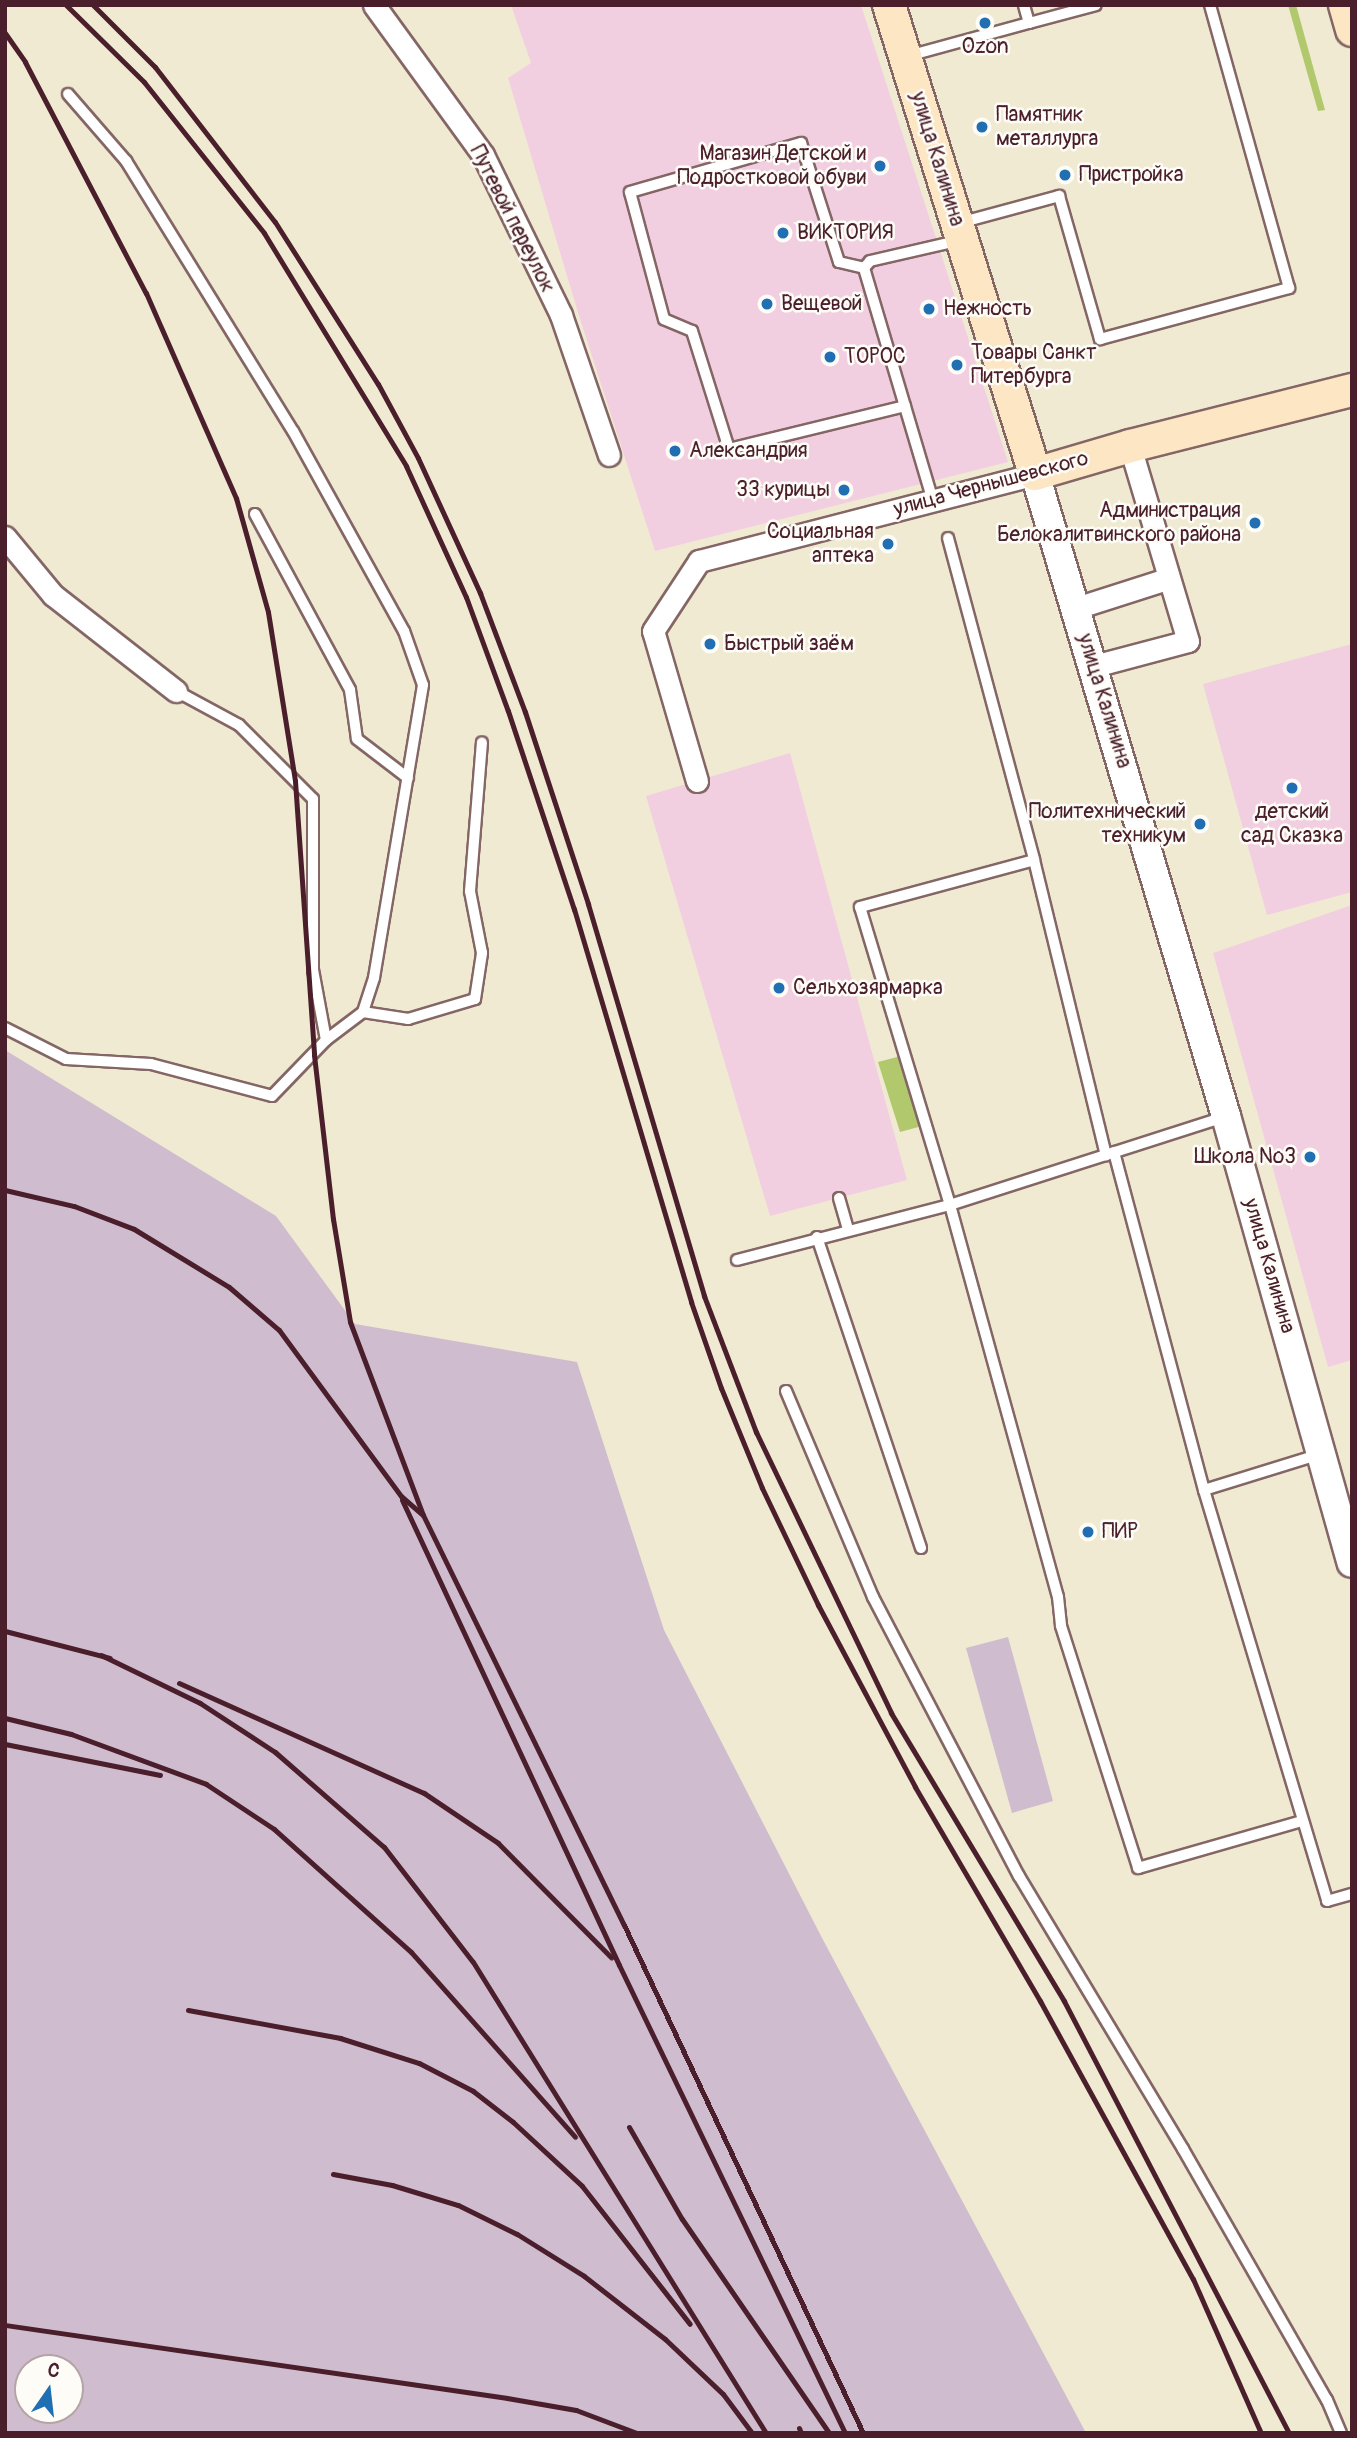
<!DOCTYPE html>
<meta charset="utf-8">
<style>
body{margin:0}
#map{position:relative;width:1357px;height:2438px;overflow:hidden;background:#f0ead2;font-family:Pangolin,sans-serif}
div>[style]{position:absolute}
.built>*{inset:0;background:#f2cfe0}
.industrial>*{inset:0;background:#cfbdcf}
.green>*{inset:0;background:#b1c86d}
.roads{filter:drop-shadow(2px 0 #846665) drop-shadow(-2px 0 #846665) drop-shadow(0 2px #846665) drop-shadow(0 -2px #846665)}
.service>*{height:10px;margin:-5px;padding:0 5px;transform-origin:5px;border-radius:5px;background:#fff}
.minor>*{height:21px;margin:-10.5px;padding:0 10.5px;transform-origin:10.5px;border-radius:10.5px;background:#fff}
.tertiary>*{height:28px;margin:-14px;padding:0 14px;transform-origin:14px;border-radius:14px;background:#fff}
.secondary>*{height:32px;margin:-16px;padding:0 16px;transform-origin:16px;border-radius:16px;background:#fce6c4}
.rail>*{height:5px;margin:-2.5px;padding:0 2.5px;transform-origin:2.5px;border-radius:2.5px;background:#4a1f2b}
.dots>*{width:19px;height:19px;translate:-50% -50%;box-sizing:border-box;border:4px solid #fdfcf7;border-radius:50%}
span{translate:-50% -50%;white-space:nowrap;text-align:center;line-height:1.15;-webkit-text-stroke:5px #fdfcf7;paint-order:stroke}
.poi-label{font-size:21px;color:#4a1f2b}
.left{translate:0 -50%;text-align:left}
.right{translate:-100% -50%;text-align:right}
.street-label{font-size:21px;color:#4a1f2b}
.frame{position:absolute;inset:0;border:7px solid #4a1f2b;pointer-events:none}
.north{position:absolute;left:14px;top:2354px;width:70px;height:70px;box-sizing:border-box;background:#fdfcf7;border:2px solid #b5a4a5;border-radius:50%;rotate:14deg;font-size:19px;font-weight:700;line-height:28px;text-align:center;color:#4a1f2b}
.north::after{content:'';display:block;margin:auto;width:24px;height:32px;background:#1f6fb2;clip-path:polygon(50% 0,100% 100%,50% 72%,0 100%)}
</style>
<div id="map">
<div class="built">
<i style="clip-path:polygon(511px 5px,861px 5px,1008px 462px,655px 551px,579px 316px,508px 78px,531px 63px)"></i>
<i style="clip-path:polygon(1352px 644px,1352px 892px,1267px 915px,1203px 684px)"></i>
<i style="clip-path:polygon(790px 753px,907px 1180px,770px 1216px,646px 796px)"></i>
<i style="clip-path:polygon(1352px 905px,1352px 1360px,1328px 1367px,1213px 953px)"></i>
</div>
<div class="industrial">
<i style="clip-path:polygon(evenodd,5px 1050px,276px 1216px,355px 1324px,577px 1362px,664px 1630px,821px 1936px,1086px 2433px,5px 2433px,5px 1050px,28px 2368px,70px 2368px,70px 2410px,28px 2410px,28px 2368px)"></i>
<i style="clip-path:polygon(1008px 1637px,1053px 1801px,1012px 1813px,966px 1648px)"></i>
</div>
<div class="green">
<i style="clip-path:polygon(1288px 5px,1296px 5px,1325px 110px,1318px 111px)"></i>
<i style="clip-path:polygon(901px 1056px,922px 1126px,900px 1132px,878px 1062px)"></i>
</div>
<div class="roads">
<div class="service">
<i style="left:1029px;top:23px;width:69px;rotate:-15deg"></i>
<i style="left:908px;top:56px;width:125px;rotate:-15.3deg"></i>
<i style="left:1029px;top:23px;width:19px;rotate:-106deg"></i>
<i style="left:68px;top:94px;width:89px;rotate:49.1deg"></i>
<i style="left:126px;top:161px;width:317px;rotate:58.3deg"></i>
<i style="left:293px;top:431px;width:229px;rotate:61deg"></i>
<i style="left:404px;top:631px;width:57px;rotate:70.6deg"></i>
<i style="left:423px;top:685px;width:297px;rotate:99.5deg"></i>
<i style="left:374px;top:978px;width:36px;rotate:108deg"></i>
<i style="left:363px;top:1012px;width:46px;rotate:142.9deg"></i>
<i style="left:959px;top:223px;width:104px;rotate:-15.1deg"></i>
<i style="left:1059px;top:196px;width:149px;rotate:74deg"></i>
<i style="left:1100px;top:339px;width:196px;rotate:-15.1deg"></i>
<i style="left:1289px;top:288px;width:294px;rotate:-105.6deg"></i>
<i style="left:864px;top:268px;width:9px;rotate:-49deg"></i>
<i style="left:870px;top:261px;width:93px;rotate:-13deg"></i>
<i style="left:905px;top:406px;width:181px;rotate:166.3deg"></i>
<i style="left:729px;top:449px;width:124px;rotate:-107.4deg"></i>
<i style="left:692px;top:331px;width:30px;rotate:-157deg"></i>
<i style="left:664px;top:319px;width:131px;rotate:-105deg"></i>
<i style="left:630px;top:192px;width:178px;rotate:-16deg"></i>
<i style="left:801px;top:143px;width:125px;rotate:72.3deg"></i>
<i style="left:839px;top:262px;width:26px;rotate:13deg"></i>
<i style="left:864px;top:268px;width:243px;rotate:73.5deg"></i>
<i style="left:255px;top:514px;width:200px;rotate:61.6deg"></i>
<i style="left:350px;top:690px;width:49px;rotate:81.9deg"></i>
<i style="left:357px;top:739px;width:64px;rotate:37.4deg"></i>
<i style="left:948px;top:538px;width:333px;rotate:75deg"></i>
<i style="left:1034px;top:860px;width:304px;rotate:76.3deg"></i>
<i style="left:363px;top:1012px;width:46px;rotate:8.8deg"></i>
<i style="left:408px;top:1019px;width:70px;rotate:-16.6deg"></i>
<i style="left:475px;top:999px;width:47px;rotate:-81.3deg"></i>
<i style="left:482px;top:953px;width:63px;rotate:-101deg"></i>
<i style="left:470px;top:891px;width:149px;rotate:-85.4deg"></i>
<i style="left:5px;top:1028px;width:68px;rotate:26.9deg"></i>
<i style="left:66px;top:1059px;width:85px;rotate:3.4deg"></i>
<i style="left:151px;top:1064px;width:125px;rotate:14.8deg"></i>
<i style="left:272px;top:1096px;width:78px;rotate:-46deg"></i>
<i style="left:326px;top:1040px;width:71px;rotate:-100.5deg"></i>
<i style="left:313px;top:970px;width:171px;rotate:-90deg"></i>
<i style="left:313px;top:799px;width:105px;rotate:-135deg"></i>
<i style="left:239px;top:725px;width:72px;rotate:-151.6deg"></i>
<i style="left:1224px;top:1117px;width:288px;rotate:162.2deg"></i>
<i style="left:950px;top:1205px;width:407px;rotate:74.6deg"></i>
<i style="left:1058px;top:1597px;width:29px;rotate:84deg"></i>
<i style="left:1061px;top:1626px;width:254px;rotate:72.3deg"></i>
<i style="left:1138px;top:1868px;width:171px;rotate:-16deg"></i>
<i style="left:1114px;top:1152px;width:350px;rotate:75.1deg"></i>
<i style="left:1204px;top:1490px;width:429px;rotate:73.3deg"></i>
<i style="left:1327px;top:1901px;width:26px;rotate:-16deg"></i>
<i style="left:839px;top:1198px;width:33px;rotate:74deg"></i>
<i style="left:817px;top:1237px;width:328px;rotate:71.5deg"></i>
<i style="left:737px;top:1260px;width:220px;rotate:-14.5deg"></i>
<i style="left:950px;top:1205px;width:311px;rotate:-106.8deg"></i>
<i style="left:860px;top:907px;width:180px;rotate:-15.1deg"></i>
<i style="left:786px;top:1391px;width:224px;rotate:67.1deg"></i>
<i style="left:873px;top:1597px;width:315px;rotate:62.4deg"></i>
<i style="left:1019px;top:1876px;width:318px;rotate:59deg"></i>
<i style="left:1183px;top:2149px;width:289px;rotate:60.2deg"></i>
<i style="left:1327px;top:2400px;width:36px;rotate:67deg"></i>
<i style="left:1204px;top:1490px;width:121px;rotate:-17.2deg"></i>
</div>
<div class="minor">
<i style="left:374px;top:5px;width:185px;rotate:54deg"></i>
<i style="left:483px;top:155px;width:178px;rotate:64deg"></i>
<i style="left:561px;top:315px;width:148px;rotate:71.1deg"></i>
<i style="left:5px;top:537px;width:75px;rotate:50.4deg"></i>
<i style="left:53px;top:595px;width:156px;rotate:38deg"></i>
<i style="left:1076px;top:608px;width:96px;rotate:-17.7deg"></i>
<i style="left:1094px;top:666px;width:97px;rotate:-14.9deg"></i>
<i style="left:1188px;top:641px;width:203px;rotate:-106.6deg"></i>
<i style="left:697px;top:781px;width:156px;rotate:-106.3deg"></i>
<i style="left:653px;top:631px;width:84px;rotate:-56.7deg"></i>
<i style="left:699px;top:561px;width:347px;rotate:-14.5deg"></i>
</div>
<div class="tertiary">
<i style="left:1035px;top:474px;width:670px;rotate:73.43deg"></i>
<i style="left:1226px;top:1116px;width:464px;rotate:74.3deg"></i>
</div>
<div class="secondary">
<i style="left:889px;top:5px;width:491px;rotate:72.7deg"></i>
<i style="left:1035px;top:474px;width:99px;rotate:-16.4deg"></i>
<i style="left:1130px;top:446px;width:229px;rotate:-14.2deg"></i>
<i style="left:1345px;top:5px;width:26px;rotate:74deg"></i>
</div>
</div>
<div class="rail">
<i style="left:66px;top:5px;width:110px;rotate:44.6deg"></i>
<i style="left:144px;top:82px;width:193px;rotate:51.5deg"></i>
<i style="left:264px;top:233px;width:273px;rotate:58.6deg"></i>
<i style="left:406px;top:466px;width:144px;rotate:65.4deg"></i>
<i style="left:466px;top:597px;width:121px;rotate:69.8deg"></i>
<i style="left:508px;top:711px;width:209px;rotate:71.6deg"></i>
<i style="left:574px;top:909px;width:410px;rotate:73.4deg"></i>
<i style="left:691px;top:1302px;width:91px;rotate:70.8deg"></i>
<i style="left:721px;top:1388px;width:108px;rotate:67.7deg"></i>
<i style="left:762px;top:1488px;width:130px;rotate:64.4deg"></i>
<i style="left:818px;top:1605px;width:206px;rotate:61.9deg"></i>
<i style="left:915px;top:1787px;width:248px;rotate:59.7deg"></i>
<i style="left:1040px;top:2001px;width:317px;rotate:61.2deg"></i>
<i style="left:1193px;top:2279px;width:168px;rotate:66.2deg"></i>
<i style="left:93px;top:5px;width:88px;rotate:45deg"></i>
<i style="left:155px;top:67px;width:196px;rotate:52.3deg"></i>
<i style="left:275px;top:222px;width:192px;rotate:57.6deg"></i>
<i style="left:378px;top:384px;width:84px;rotate:61.6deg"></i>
<i style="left:418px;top:458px;width:149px;rotate:65.3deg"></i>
<i style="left:480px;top:593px;width:127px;rotate:69.3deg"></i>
<i style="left:525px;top:712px;width:202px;rotate:71.8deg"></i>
<i style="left:588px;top:904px;width:409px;rotate:73.5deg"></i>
<i style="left:704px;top:1296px;width:146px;rotate:69.1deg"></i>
<i style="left:756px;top:1432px;width:312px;rotate:64.3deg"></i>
<i style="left:891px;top:1713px;width:336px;rotate:59deg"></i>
<i style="left:1064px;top:2001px;width:487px;rotate:62.5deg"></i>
<i style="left:5px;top:33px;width:35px;rotate:55deg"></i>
<i style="left:25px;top:62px;width:261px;rotate:62.4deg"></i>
<i style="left:146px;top:293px;width:224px;rotate:66.3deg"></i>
<i style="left:236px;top:498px;width:118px;rotate:74.3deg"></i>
<i style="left:268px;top:612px;width:171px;rotate:80.9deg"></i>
<i style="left:295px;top:781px;width:275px;rotate:86deg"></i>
<i style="left:314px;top:1055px;width:165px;rotate:83.4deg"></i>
<i style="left:333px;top:1219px;width:104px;rotate:80.6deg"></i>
<i style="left:350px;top:1322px;width:206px;rotate:69.3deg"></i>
<i style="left:5px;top:1190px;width:71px;rotate:13.1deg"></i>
<i style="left:74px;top:1206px;width:64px;rotate:21deg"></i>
<i style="left:134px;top:1229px;width:111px;rotate:31.4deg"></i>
<i style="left:229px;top:1287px;width:66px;rotate:40.7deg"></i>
<i style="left:279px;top:1330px;width:206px;rotate:53.7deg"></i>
<i style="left:401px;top:1496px;width:29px;rotate:41deg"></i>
<i style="left:423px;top:1515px;width:457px;rotate:63.9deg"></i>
<i style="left:624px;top:1925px;width:561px;rotate:64.8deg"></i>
<i style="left:402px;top:1500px;width:513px;rotate:64.98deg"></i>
<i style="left:619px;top:1965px;width:520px;rotate:64.22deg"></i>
<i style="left:5px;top:1631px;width:108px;rotate:14.4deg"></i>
<i style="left:101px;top:1655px;width:110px;rotate:25.9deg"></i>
<i style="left:200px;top:1703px;width:90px;rotate:33.2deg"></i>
<i style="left:275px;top:1752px;width:145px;rotate:41.1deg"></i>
<i style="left:384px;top:1847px;width:145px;rotate:52.3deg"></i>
<i style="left:473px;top:1962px;width:555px;rotate:58.12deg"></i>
<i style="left:179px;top:1683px;width:269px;rotate:24.2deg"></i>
<i style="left:424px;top:1793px;width:89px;rotate:34deg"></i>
<i style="left:498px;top:1843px;width:161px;rotate:45.3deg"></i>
<i style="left:5px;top:1718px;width:68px;rotate:13.6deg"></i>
<i style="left:71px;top:1734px;width:144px;rotate:20.3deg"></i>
<i style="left:206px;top:1784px;width:82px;rotate:33.5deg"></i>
<i style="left:274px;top:1829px;width:184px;rotate:41.9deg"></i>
<i style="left:411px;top:1952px;width:247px;rotate:48.4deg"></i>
<i style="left:5px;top:1744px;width:158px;rotate:11.3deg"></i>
<i style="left:188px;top:2010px;width:155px;rotate:10.4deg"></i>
<i style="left:340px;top:2038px;width:83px;rotate:17.6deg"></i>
<i style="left:419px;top:2063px;width:61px;rotate:27.4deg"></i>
<i style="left:473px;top:2091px;width:51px;rotate:37.8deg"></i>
<i style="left:513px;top:2122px;width:94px;rotate:42.8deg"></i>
<i style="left:582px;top:2186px;width:175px;rotate:52deg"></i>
<i style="left:629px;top:2127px;width:106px;rotate:60.1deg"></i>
<i style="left:682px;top:2219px;width:260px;rotate:55.5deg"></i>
<i style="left:333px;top:2174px;width:60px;rotate:10.6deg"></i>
<i style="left:392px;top:2185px;width:69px;rotate:16.9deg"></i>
<i style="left:458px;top:2205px;width:66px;rotate:26.2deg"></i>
<i style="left:517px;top:2234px;width:79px;rotate:32.1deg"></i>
<i style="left:584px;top:2276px;width:103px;rotate:37.9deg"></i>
<i style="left:665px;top:2339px;width:80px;rotate:43.5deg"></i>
<i style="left:723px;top:2394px;width:49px;rotate:53.4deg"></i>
<i style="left:5px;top:2325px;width:507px;rotate:8.27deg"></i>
<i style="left:507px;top:2398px;width:70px;rotate:9.9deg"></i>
<i style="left:576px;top:2410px;width:65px;rotate:20.7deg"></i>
<i style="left:799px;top:2428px;width:5px;rotate:68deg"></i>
</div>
<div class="dots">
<i style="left:985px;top:23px;background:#1f6fb2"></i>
<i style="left:982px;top:127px;background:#1f6fb2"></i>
<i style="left:880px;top:166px;background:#1f6fb2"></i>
<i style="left:1065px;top:175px;background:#1f6fb2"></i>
<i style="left:783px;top:233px;background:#1f6fb2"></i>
<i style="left:767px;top:304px;background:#1f6fb2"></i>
<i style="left:929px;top:309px;background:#1f6fb2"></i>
<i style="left:830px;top:357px;background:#1f6fb2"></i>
<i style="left:957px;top:365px;background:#1f6fb2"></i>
<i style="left:675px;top:451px;background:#1f6fb2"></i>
<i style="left:844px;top:490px;background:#1f6fb2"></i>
<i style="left:1255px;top:523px;background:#1f6fb2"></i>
<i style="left:888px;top:544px;background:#1f6fb2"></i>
<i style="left:710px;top:644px;background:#1f6fb2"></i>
<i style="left:1292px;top:788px;background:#1f6fb2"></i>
<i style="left:1200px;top:824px;background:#1f6fb2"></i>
<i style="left:779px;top:988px;background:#1f6fb2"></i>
<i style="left:1310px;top:1157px;background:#1f6fb2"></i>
<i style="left:1088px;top:1532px;background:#1f6fb2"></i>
</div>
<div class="poi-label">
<span style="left:985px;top:47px">Ozon</span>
<span class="left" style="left:996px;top:127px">Памятник<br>металлурга</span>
<span class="right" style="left:866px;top:166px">Магазин Детской и<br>Подростковой обуви</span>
<span class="left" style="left:1079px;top:175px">Пристройка</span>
<span class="left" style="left:797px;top:233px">ВИКТОРИЯ</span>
<span class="left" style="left:781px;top:304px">Вещевой</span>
<span class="left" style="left:943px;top:309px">Нежность</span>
<span class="left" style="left:971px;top:365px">Товары Санкт<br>Питербурга</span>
<span class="left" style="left:844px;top:357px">ТОРОС</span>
<span class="left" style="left:689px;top:451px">Александрия</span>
<span class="right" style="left:830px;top:490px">33 курицы</span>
<span class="right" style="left:1241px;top:523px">Администрация<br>Белокалитвинского района</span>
<span class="right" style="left:874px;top:544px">Социальная<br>аптека</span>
<span class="left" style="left:724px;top:644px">Быстрый заём</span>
<span class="right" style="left:1186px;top:824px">Политехнический<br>техникум</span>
<span style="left:1292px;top:824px">детский<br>сад Сказка</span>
<span class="left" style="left:793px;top:988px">Сельхозярмарка</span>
<span class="right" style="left:1296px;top:1157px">Школа №3</span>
<span class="left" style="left:1102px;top:1532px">ПИР</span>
</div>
<div class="street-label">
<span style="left:937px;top:159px;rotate:73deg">улица Калинина</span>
<span style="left:512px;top:219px;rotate:63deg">Путевой переулок</span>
<span style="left:991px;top:484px;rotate:-15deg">улица Чернышевского</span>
<span style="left:1104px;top:701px;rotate:73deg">улица Калинина</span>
<span style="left:1269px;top:1266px;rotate:74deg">улица Калинина</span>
</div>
<div class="frame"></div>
<div class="north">С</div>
</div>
